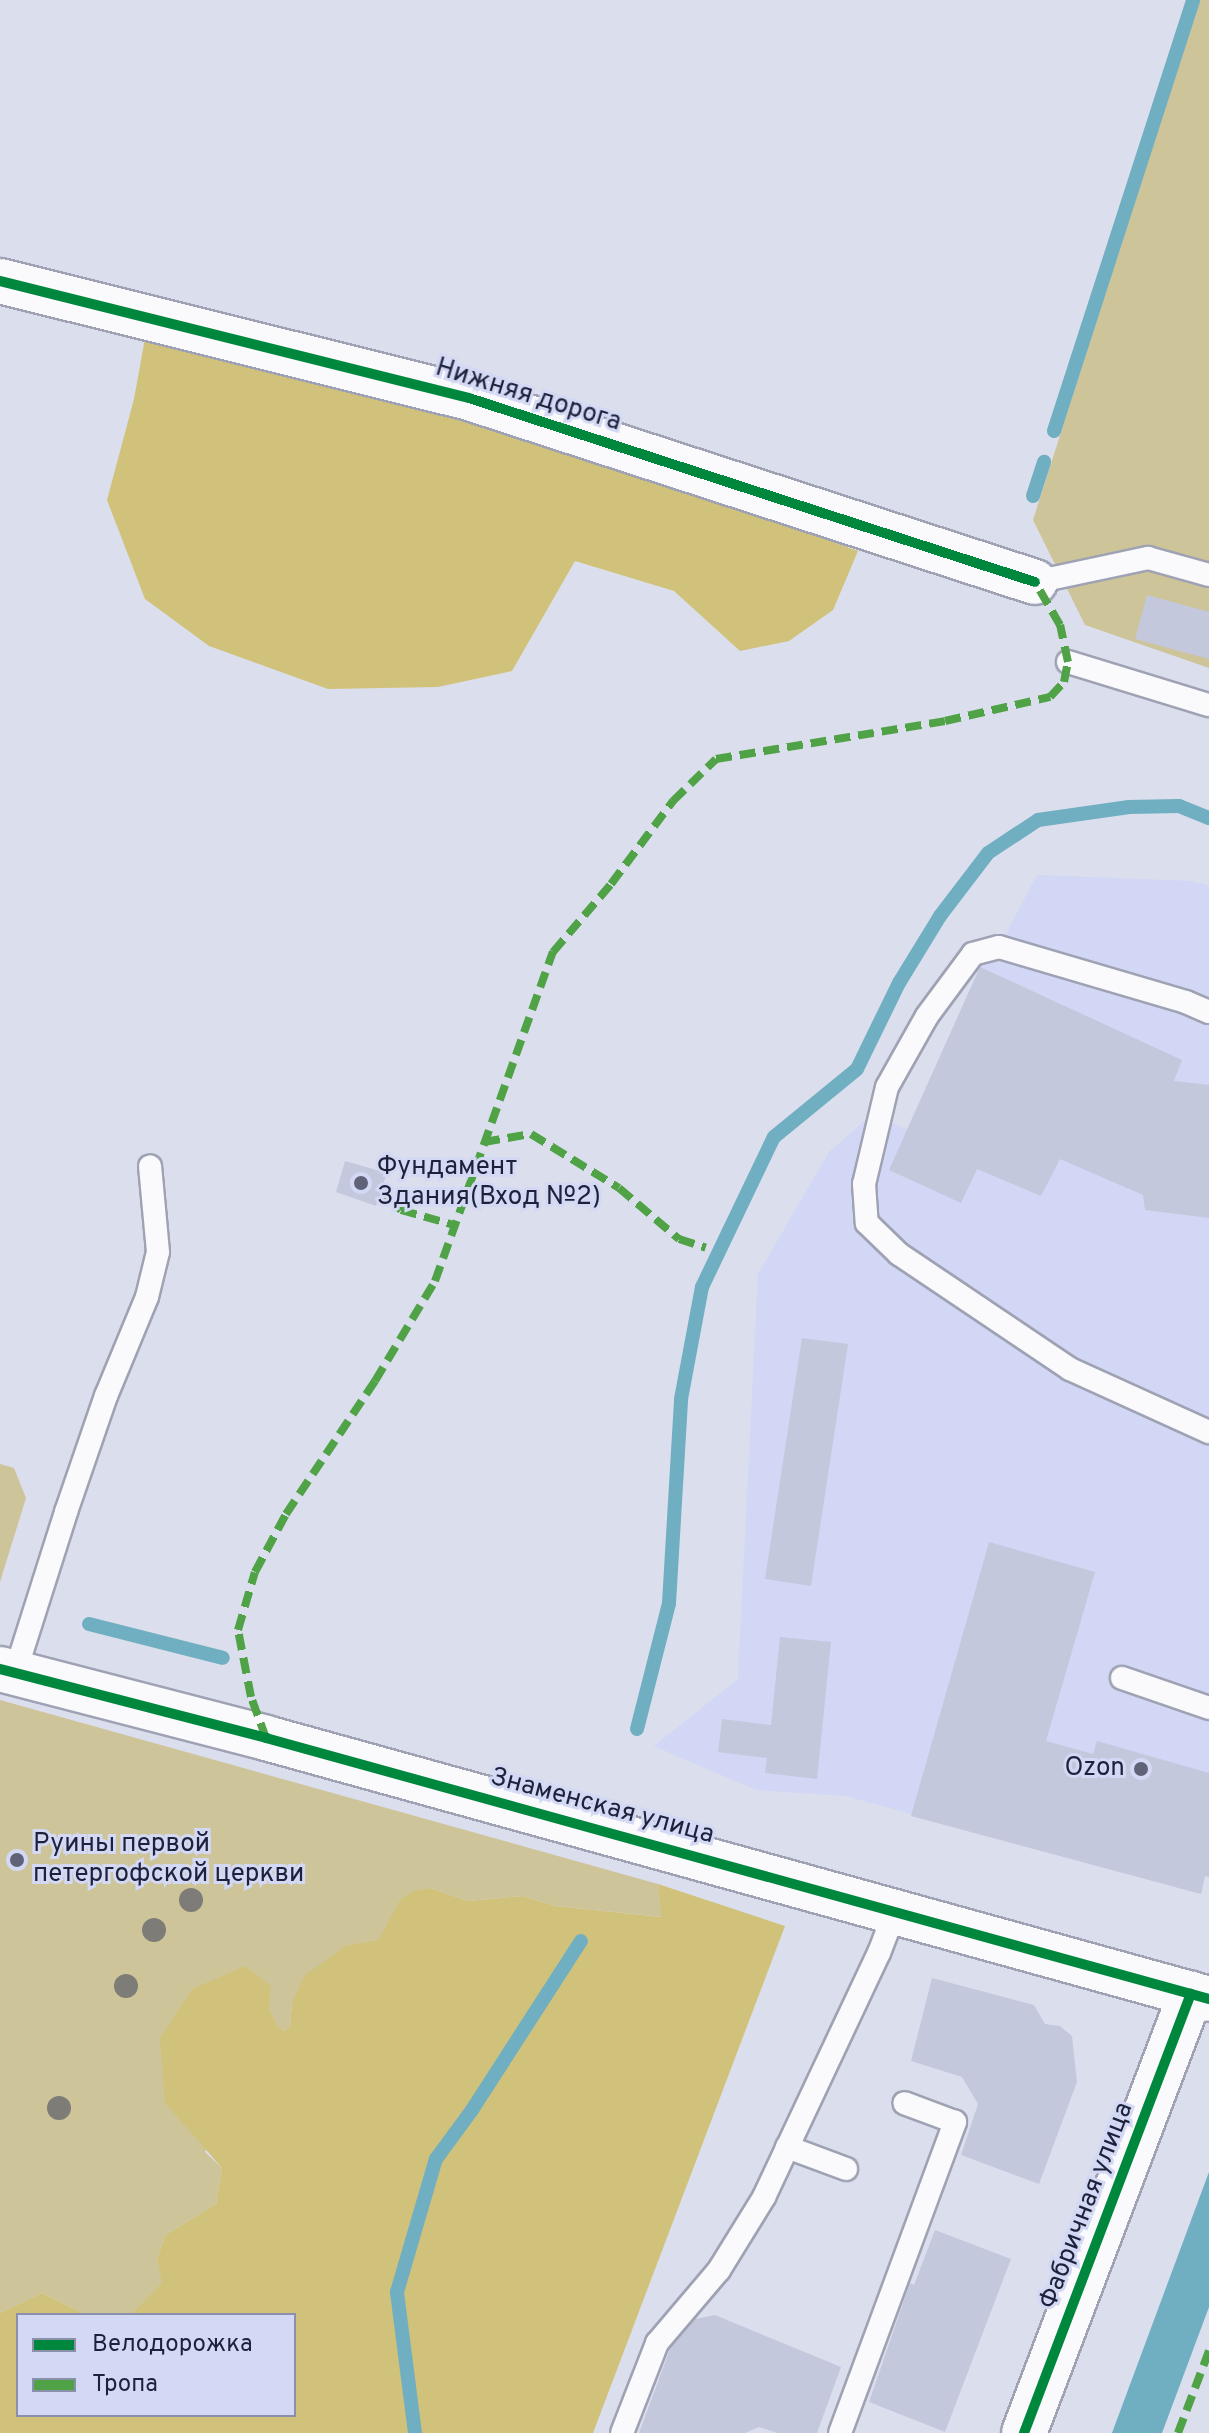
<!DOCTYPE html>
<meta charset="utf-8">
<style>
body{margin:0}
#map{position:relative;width:1209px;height:2433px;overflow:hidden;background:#dbdeec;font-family:Overpass,sans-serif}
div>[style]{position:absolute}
.built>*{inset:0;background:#d1d7f5}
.green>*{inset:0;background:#cec49a}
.forest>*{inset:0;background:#d1c27b}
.water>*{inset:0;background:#70aec1}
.stream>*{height:14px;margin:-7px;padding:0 7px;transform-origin:7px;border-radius:7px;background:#70aec1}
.building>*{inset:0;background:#c4c8dd}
.roads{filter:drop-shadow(2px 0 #9ea2b3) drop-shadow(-2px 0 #9ea2b3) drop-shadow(0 2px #9ea2b3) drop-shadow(0 -2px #9ea2b3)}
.lane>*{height:22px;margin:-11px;padding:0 11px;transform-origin:11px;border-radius:11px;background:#fafafc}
.street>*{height:44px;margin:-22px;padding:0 22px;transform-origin:22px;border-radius:22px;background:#fafafc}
.quiet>*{height:8px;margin-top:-4px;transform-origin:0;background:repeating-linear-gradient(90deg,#4fa245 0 16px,transparent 0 24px)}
.cycleway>*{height:10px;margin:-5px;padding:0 5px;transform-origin:5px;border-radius:5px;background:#00873e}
.trees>*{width:24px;height:24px;margin:-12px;border-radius:50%;background:#7e7c76}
.dots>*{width:22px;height:22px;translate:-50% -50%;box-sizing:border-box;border:4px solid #d3d9f4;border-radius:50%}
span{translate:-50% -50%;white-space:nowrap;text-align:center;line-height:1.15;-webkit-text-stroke:6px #d3d9f4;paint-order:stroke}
.street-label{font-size:26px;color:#1d213a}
.poi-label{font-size:26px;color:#1d213a}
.left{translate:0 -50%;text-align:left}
.right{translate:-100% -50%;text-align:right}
.legend{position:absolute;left:16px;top:2313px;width:280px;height:104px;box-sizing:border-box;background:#d3d9f4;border:2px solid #8a8faa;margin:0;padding:10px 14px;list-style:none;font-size:24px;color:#1d213a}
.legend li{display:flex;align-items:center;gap:16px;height:40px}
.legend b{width:40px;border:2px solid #8a8faa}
</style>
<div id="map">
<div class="built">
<i style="clip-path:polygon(1037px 875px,1192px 881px,1209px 886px,1209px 1877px,1205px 1877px,1201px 1894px,846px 1796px,756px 1790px,654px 1746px,738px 1679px,758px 1274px,829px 1152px,871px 1115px,907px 1129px,980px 967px,999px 947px)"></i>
</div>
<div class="green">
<i style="clip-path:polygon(1199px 0,1209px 0,1209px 668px,1085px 625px,1033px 520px)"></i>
<i style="clip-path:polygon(0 1464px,14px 1468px,26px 1498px,0 1582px)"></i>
<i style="clip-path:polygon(0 1700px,658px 1884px,663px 1917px,555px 1906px,523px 1896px,468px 1901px,430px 1888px,390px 1921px,379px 1939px,347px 1945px,292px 2003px,290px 2026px,284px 2031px,277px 2025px,269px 2008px,205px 2152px,222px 2168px,216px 2204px,165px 2235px,157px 2259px,163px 2283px,130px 2315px,87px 2315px,42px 2293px,0 2313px)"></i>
</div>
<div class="forest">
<i style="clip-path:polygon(147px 327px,553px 441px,858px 551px,833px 610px,789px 641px,740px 651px,674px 591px,575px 561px,512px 671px,438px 687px,328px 689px,209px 646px,145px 599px,107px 500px,134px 399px)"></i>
<i style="clip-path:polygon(658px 1884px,785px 1926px,593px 2433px,0 2433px,0 2313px,42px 2293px,87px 2315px,18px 2315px,18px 2415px,294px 2415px,294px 2315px,130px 2315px,162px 2283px,157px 2259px,165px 2235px,216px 2204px,222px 2168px,165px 2103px,160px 2038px,192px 1989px,245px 1966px,271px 1986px,269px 2008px,277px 2025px,284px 2031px,290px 2026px,292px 2003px,305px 1975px,347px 1945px,379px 1939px,400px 1900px,414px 1891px,430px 1888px,468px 1901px,523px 1896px,555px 1906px,662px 1917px)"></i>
</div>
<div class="water">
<i style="clip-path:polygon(1209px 2172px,1209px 2307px,1162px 2433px,1112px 2433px)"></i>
</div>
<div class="stream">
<i style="left:1054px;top:431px;width:453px;rotate:-72.1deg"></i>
<i style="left:1033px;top:496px;width:36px;rotate:-72deg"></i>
<i style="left:89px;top:1624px;width:138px;rotate:14.2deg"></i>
<i style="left:637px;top:1729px;width:130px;rotate:-75.7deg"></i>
<i style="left:669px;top:1603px;width:204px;rotate:-86.6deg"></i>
<i style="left:681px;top:1399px;width:114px;rotate:-79.4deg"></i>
<i style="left:702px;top:1287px;width:166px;rotate:-64.4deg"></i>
<i style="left:774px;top:1137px;width:107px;rotate:-39.3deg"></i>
<i style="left:857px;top:1069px;width:96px;rotate:-64deg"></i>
<i style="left:899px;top:983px;width:79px;rotate:-58.5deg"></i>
<i style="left:940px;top:916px;width:79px;rotate:-52.7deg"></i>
<i style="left:988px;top:853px;width:60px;rotate:-33.4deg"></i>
<i style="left:1038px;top:820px;width:92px;rotate:-8.1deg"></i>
<i style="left:1129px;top:807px;width:50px;rotate:-1.1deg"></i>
<i style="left:1179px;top:806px;width:32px;rotate:22deg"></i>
<i style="left:415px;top:2433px;width:142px;rotate:-97.3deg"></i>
<i style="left:397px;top:2292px;width:139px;rotate:-73.7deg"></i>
<i style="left:436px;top:2159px;width:61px;rotate:-53.7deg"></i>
<i style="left:472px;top:2110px;width:201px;rotate:-57.2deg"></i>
</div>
<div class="building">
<i style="clip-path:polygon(1147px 595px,1209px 612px,1209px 659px,1135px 639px)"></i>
<i style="clip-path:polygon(980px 967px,1182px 1060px,1174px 1081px,1209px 1085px,1209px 1218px,1145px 1210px,1143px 1195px,1060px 1159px,1041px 1196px,977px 1169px,961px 1203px,889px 1170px)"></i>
<i style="clip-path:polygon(345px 1161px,387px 1173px,376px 1206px,336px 1192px)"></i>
<i style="clip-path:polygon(802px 1338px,848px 1344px,811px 1586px,765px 1579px)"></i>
<i style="clip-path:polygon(989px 1542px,1095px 1572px,1046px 1741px,1093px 1754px,1097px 1741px,1209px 1773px,1209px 1877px,1205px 1876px,1201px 1894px,911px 1816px)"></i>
<i style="clip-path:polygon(780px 1637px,831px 1642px,817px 1779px,765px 1773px,767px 1758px,718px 1752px,722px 1719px,771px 1725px)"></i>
<i style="clip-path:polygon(932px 1978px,1034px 2005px,1045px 2024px,1060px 2026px,1072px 2036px,1077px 2082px,1039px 2184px,961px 2155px,978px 2104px,962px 2077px,911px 2061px)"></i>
<i style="clip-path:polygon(935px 2230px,1011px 2259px,945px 2432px,869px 2402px,910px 2283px,914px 2285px)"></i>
<i style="clip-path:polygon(715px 2315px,841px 2367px,817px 2433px,777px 2433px,759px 2427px,745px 2433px,639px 2433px,676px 2333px,695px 2319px)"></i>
</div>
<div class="roads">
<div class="lane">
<i style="left:1035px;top:582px;width:116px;rotate:-12deg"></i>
<i style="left:1148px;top:558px;width:63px;rotate:15.6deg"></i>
<i style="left:1068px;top:662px;width:147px;rotate:17deg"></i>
<i style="left:1209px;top:1012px;width:25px;rotate:-157deg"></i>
<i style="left:1186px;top:1002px;width:195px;rotate:-163.6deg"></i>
<i style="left:999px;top:947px;width:27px;rotate:165deg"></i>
<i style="left:973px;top:954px;width:77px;rotate:126.6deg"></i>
<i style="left:927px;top:1016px;width:81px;rotate:119.4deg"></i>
<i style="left:887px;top:1087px;width:100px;rotate:103.3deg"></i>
<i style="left:864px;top:1184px;width:39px;rotate:86deg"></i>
<i style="left:867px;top:1223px;width:45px;rotate:44.1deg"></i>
<i style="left:899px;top:1254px;width:206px;rotate:33.9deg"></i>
<i style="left:1070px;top:1369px;width:153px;rotate:24.4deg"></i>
<i style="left:15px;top:1673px;width:169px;rotate:-72.4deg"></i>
<i style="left:66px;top:1512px;width:123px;rotate:-71deg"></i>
<i style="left:106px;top:1396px;width:107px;rotate:-67.5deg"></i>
<i style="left:147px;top:1297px;width:46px;rotate:-76.3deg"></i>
<i style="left:158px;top:1252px;width:86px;rotate:-95.3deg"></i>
<i style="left:1122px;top:1678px;width:92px;rotate:19deg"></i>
<i style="left:787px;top:2147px;width:63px;rotate:20.4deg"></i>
<i style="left:622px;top:2433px;width:97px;rotate:-68.7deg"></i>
<i style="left:657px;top:2343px;width:96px;rotate:-49.7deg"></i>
<i style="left:719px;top:2270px;width:86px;rotate:-58.3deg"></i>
<i style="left:764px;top:2197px;width:270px;rotate:-64.8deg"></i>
<i style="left:879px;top:1953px;width:45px;rotate:-69.1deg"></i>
<i style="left:840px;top:2433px;width:332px;rotate:-69.7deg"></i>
<i style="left:955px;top:2122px;width:54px;rotate:-159.6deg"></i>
</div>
<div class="street">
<i style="left:0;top:281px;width:483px;rotate:14deg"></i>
<i style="left:469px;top:398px;width:595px;rotate:18.01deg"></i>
<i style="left:0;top:1669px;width:275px;rotate:14.5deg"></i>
<i style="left:266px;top:1738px;width:978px;rotate:15.47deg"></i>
<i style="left:1024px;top:2433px;width:470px;rotate:-69.2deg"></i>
</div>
</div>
<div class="quiet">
<i style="left:484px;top:1142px;width:48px;rotate:-9.7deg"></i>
<i style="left:531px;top:1134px;width:103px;rotate:31.5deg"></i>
<i style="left:619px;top:1188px;width:79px;rotate:40.4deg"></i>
<i style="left:679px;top:1239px;width:28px;rotate:18deg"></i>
<i style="left:381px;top:1192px;width:27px;rotate:42deg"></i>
<i style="left:401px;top:1210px;width:55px;rotate:15.8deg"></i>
<i style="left:266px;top:1738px;width:44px;rotate:-110.1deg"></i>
<i style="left:251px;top:1697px;width:68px;rotate:-101deg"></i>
<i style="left:238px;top:1630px;width:60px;rotate:-73.7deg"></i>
<i style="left:255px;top:1572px;width:66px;rotate:-61.9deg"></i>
<i style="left:286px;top:1514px;width:160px;rotate:-56.2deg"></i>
<i style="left:375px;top:1381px;width:117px;rotate:-59deg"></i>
<i style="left:435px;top:1281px;width:350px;rotate:-70.3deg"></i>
<i style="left:553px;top:952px;width:89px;rotate:-49.5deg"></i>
<i style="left:611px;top:884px;width:104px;rotate:-53.2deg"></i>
<i style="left:673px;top:801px;width:60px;rotate:-44.3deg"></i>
<i style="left:716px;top:759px;width:232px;rotate:-9.4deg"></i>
<i style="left:945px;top:721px;width:108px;rotate:-12.9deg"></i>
<i style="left:1050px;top:697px;width:21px;rotate:-47deg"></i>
<i style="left:1064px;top:682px;width:20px;rotate:-79deg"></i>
<i style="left:1068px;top:662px;width:38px;rotate:-102deg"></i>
<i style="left:1060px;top:625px;width:50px;rotate:-120.2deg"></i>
<i style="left:1178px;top:2433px;width:88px;rotate:-69.3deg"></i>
</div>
<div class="cycleway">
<i style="left:0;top:281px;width:483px;rotate:14deg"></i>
<i style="left:469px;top:398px;width:595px;rotate:18.01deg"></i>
<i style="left:0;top:1669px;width:275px;rotate:14.5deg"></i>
<i style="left:266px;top:1738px;width:978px;rotate:15.47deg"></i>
<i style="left:1024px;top:2433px;width:470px;rotate:-69.2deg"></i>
</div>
<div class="trees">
<i style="left:191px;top:1900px"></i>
<i style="left:154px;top:1930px"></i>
<i style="left:126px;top:1986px"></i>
<i style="left:59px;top:2108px"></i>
</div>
<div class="dots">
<i style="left:361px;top:1183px;background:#606378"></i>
<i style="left:1141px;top:1769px;background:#606378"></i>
<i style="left:17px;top:1860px;background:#606378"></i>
</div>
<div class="street-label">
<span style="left:528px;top:396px;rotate:17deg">Нижняя дорога</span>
<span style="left:602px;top:1807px;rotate:15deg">Знаменская улица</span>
<span style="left:1087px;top:2206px;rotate:-69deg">Фабричная улица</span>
</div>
<div class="poi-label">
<span class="left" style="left:377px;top:1183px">Фундамент<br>Здания(Вход №2)</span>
<span class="right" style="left:1125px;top:1769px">Ozon</span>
<span class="left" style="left:33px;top:1860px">Руины первой<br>петергофской церкви</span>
</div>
<ul class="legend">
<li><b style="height:10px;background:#00873e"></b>Велодорожка</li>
<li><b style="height:10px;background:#4fa245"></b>Тропа</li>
</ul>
</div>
